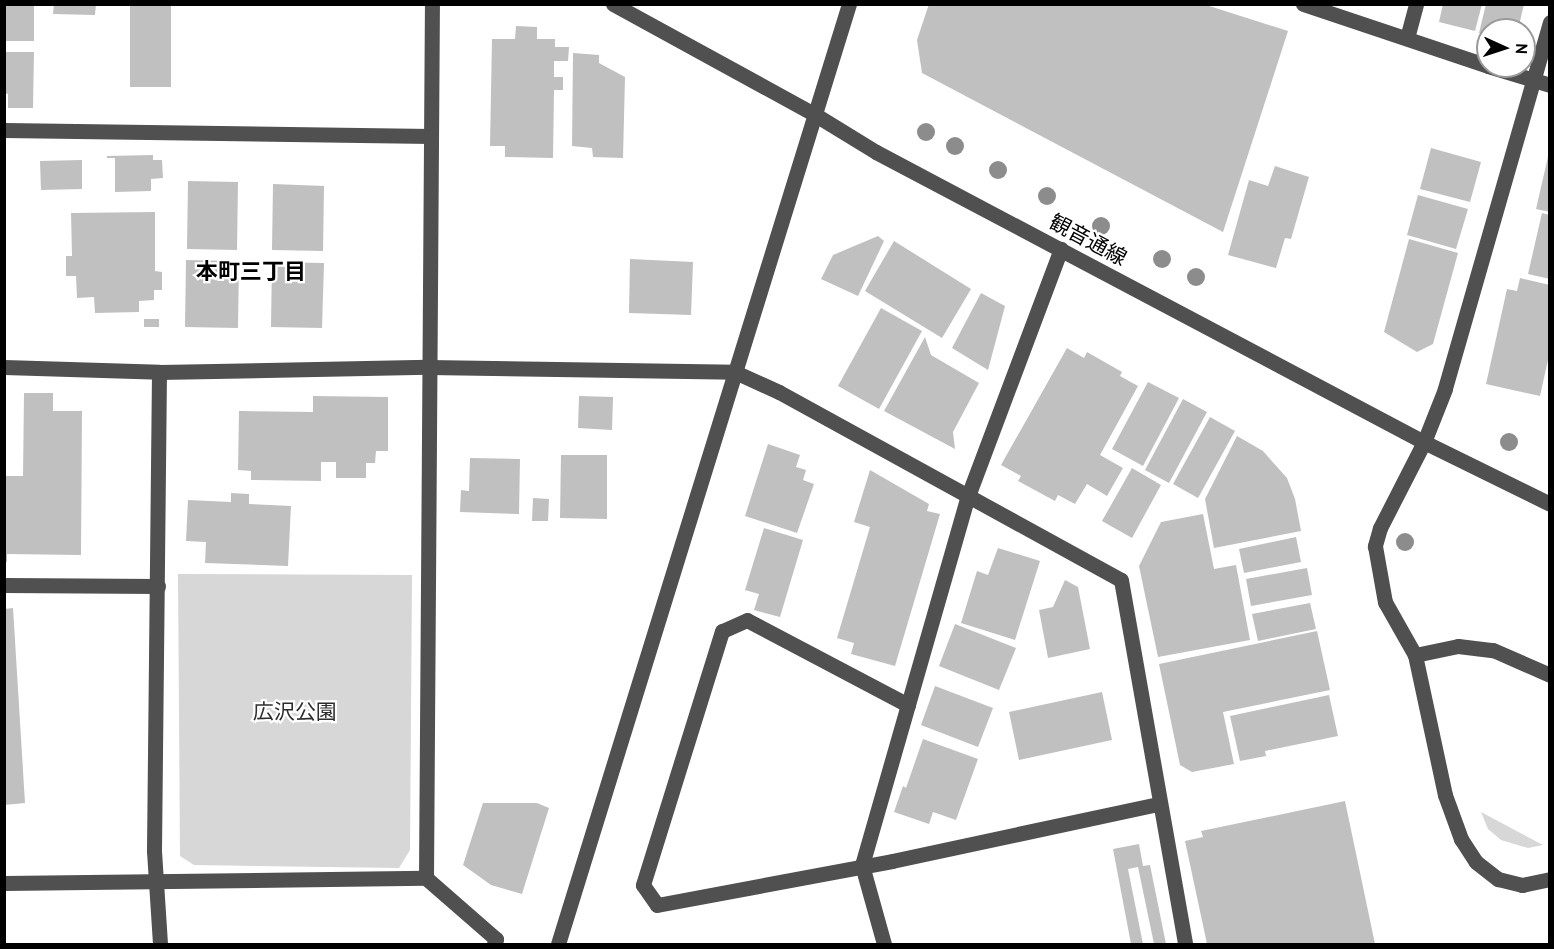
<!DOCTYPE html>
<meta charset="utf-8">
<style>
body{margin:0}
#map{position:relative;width:1554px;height:949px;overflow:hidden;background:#fff;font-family:"PT Sans","Noto Sans JP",sans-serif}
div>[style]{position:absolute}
.green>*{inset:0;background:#d7d7d7}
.building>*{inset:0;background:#c0c0c0}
.minor>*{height:15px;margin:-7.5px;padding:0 7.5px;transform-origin:7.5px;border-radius:7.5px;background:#505050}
.trees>*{width:18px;height:18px;margin:-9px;border-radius:50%;background:#8c8c8c}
span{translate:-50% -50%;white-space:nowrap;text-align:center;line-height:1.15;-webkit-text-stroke:4.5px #fff;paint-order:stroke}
.street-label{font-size:21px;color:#000}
.park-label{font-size:21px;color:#2e2e2e}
.neighbourhood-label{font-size:22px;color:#000;font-weight:700}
.frame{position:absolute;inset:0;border:6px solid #000;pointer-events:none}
.north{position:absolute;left:1476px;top:18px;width:60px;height:60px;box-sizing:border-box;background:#fff;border:2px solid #999;border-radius:50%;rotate:93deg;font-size:16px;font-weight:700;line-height:24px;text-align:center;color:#000}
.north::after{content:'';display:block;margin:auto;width:21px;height:27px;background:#000;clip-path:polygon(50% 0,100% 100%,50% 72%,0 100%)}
</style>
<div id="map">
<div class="green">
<i style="clip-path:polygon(178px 574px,412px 575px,410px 850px,399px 868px,194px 865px,180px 856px)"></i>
<i style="clip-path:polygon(1481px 812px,1543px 845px,1528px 848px,1501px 840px,1488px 829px)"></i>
</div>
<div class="building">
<i style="clip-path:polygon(4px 4px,34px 4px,34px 41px,4px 41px)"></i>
<i style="clip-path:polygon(54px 4px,96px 4px,95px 15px,53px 14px)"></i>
<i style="clip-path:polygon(130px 4px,171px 4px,171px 87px,130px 87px)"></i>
<i style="clip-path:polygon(929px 4px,1203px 4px,1288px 31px,1223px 232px,922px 73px,917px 40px)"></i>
<i style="clip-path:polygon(1443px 4px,1482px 4px,1475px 31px,1439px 22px)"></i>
<i style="clip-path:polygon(1486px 4px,1524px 4px,1518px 30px,1488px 30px,1488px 35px,1479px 33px)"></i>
<i style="clip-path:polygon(516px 26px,537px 27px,537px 39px,555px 39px,555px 47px,569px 47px,568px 61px,554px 61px,554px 77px,563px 77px,563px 90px,554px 90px,553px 158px,505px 157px,505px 146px,490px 146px,492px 39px,515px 39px)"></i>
<i style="clip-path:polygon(4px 52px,34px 52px,33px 108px,8px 108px,8px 94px,4px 93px)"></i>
<i style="clip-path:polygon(573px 53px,599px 55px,599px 63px,625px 77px,623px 158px,593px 157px,592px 148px,572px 146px)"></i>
<i style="clip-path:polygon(1431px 148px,1481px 162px,1470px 202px,1420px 189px)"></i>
<i style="clip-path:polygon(1550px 148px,1550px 212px,1536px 209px)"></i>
<i style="clip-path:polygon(153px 155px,153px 160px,162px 160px,163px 178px,151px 179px,151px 191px,115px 192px,115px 158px,107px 158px,107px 156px)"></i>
<i style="clip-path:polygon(82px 160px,82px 189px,41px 190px,40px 161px)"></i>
<i style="clip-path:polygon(1275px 166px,1309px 177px,1291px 239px,1285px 238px,1276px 268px,1228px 255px,1249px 180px,1268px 186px)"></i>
<i style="clip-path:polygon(188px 181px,238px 182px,237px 250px,187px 249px)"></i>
<i style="clip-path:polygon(273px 184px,324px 186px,323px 251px,272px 250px)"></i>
<i style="clip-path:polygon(1418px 195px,1468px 209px,1456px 249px,1407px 235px)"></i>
<i style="clip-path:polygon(155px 212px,155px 271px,162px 272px,162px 290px,154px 290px,154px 300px,139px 301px,139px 312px,95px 313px,94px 297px,77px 298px,76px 276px,66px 276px,66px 256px,72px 256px,71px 213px)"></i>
<i style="clip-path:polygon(1542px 213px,1550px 215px,1550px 279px,1528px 274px)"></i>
<i style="clip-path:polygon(878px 236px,884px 241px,858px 296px,821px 279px,833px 255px)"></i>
<i style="clip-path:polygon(1409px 239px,1458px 253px,1433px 344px,1417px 352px,1384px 332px)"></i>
<i style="clip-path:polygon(894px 241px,971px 289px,942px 338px,865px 291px)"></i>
<i style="clip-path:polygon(630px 259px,693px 262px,691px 315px,629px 313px)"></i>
<i style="clip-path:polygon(186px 260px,239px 261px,238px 328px,185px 327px)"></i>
<i style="clip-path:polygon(272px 262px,324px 263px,322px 328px,271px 327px)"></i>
<i style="clip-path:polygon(1520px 278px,1550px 285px,1550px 351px,1540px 396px,1486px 384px,1507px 289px,1517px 291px)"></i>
<i style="clip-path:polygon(981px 293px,1005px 306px,988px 370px,952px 348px)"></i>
<i style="clip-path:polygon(881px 308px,922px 331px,879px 409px,838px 386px)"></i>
<i style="clip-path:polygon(144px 319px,159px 319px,159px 327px,144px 327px)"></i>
<i style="clip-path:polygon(925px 337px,931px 355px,979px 383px,953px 432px,955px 449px,884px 411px)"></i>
<i style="clip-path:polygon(1067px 348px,1084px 358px,1087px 352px,1122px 372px,1120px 376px,1138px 386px,1100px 455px,1123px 468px,1107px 496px,1087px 484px,1075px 504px,1058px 495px,1055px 501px,1018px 481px,1021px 476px,1001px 465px)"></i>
<i style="clip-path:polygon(1148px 382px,1179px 398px,1143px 466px,1112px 449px)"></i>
<i style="clip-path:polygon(24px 393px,53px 393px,53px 411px,82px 411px,81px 555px,7px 554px,7px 562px,4px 562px,4px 476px,23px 476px)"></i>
<i style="clip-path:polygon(313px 396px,388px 397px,388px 451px,376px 451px,375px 463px,366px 463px,366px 478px,336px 478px,336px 462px,321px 462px,321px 481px,251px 480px,251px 471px,238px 470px,239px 411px,313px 412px)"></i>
<i style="clip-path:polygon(579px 396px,613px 397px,612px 430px,578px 428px)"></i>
<i style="clip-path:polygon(1183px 399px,1207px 412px,1169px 483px,1145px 470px)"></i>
<i style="clip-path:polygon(1210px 417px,1235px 431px,1198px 498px,1173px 484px)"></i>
<i style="clip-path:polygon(1237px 436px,1263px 451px,1287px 478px,1295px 499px,1301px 531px,1214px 548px,1205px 499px)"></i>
<i style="clip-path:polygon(768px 444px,800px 455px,796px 467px,806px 470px,803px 480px,814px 484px,797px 533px,745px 516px)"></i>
<i style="clip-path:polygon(561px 455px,607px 455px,607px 519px,560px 518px)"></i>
<i style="clip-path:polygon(470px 458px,520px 459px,519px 514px,460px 512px,461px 490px,469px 491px)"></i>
<i style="clip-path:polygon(1132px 468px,1161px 485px,1132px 538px,1102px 521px)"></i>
<i style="clip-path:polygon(870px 470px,929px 504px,927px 511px,940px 514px,895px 666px,851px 654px,854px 643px,837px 638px,870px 527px,854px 522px)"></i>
<i style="clip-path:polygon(231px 493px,249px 494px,249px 504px,291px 506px,288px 566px,205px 563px,206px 542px,186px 541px,188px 500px,231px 502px)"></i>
<i style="clip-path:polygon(533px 498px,549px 499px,548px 521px,532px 521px)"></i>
<i style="clip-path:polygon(1203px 514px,1214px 569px,1236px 565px,1250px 640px,1158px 657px,1139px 566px,1161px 522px)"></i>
<i style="clip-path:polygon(764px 528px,803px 540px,780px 617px,754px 610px,759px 594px,745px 590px)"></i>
<i style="clip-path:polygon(1296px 537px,1301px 562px,1244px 573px,1239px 549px)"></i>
<i style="clip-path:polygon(998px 548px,1040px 561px,1015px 640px,961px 623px,977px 571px,988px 575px)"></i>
<i style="clip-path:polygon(1307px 568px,1312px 595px,1251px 606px,1246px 579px)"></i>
<i style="clip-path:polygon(1065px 580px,1078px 587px,1090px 649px,1048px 658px,1039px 610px,1053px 607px)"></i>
<i style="clip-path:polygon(1310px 603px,1316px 629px,1258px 641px,1252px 614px)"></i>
<i style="clip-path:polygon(13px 608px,25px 803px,4px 805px,4px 609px)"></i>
<i style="clip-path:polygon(955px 624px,1016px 648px,999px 690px,939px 666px)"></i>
<i style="clip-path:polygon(1317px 631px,1330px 690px,1223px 712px,1234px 764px,1192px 772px,1180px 765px,1159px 664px)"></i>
<i style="clip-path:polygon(935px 686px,993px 708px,978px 747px,921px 725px)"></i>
<i style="clip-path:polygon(1102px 692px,1112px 740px,1019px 760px,1009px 712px)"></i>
<i style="clip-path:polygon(1329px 695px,1338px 736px,1265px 751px,1266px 756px,1240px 761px,1230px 716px)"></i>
<i style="clip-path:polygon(923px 739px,978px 759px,956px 820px,933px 812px,929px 824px,894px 812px,903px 786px,906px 788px)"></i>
<i style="clip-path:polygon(1345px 801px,1375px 944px,1207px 944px,1185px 841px,1203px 837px,1201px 831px)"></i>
<i style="clip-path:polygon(483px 803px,537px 803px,549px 808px,522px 894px,491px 885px,463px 865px)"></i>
<i style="clip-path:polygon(1139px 844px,1143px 866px,1150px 865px,1166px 944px,1154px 944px,1138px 867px,1128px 869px,1143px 944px,1131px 944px,1113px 849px)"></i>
</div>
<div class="minor">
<i style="left:613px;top:4px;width:229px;rotate:28.7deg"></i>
<i style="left:814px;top:114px;width:73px;rotate:31.5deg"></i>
<i style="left:876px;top:152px;width:620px;rotate:27.89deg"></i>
<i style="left:1424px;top:442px;width:140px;rotate:26.2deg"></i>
<i style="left:1303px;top:4px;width:195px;rotate:18.5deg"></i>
<i style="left:1550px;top:22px;width:382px;rotate:106deg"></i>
<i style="left:1445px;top:389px;width:57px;rotate:111.6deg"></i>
<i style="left:1424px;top:442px;width:97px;rotate:117.1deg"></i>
<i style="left:1380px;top:528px;width:19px;rotate:106deg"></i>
<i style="left:1375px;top:546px;width:57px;rotate:79.9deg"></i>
<i style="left:1385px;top:602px;width:61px;rotate:60.5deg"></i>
<i style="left:1415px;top:655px;width:143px;rotate:77.9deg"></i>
<i style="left:1445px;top:795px;width:47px;rotate:70deg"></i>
<i style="left:1461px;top:839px;width:27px;rotate:57deg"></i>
<i style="left:1476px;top:862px;width:28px;rotate:38deg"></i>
<i style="left:1498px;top:879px;width:25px;rotate:14deg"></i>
<i style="left:1522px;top:885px;width:29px;rotate:-12deg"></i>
<i style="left:1407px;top:38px;width:35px;rotate:-75deg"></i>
<i style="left:1488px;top:66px;width:65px;rotate:17deg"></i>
<i style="left:4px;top:130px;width:427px;rotate:0.8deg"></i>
<i style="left:4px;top:367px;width:155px;rotate:1.8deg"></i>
<i style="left:159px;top:372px;width:269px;rotate:-1.1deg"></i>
<i style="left:428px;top:367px;width:307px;rotate:0.9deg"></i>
<i style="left:735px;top:372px;width:48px;rotate:24.4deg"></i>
<i style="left:779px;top:392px;width:390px;rotate:28.8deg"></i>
<i style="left:1121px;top:580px;width:370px;rotate:80deg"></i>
<i style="left:159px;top:372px;width:479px;rotate:90.6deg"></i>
<i style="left:154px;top:851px;width:93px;rotate:86.3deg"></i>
<i style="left:4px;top:585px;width:154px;rotate:0.4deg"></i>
<i style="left:1415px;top:655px;width:44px;rotate:-11.8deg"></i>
<i style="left:1458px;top:646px;width:35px;rotate:7deg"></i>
<i style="left:1493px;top:650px;width:62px;rotate:23.7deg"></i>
<i style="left:908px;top:705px;width:182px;rotate:-152.2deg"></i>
<i style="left:747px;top:620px;width:27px;rotate:156deg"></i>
<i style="left:722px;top:631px;width:266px;rotate:107.3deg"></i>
<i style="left:643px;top:885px;width:24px;rotate:55deg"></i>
<i style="left:657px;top:905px;width:239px;rotate:-10.6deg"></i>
<i style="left:892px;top:861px;width:272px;rotate:-12.1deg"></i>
<i style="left:426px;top:878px;width:874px;rotate:-89.61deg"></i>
<i style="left:4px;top:883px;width:422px;rotate:-0.7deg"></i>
<i style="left:426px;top:878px;width:93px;rotate:41.1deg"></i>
<i style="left:496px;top:939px;width:5px;rotate:112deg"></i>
<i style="left:558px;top:944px;width:984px;rotate:-72.8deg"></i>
<i style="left:884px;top:944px;width:82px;rotate:-105.6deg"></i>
<i style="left:862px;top:865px;width:384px;rotate:-74deg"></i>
<i style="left:968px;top:496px;width:264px;rotate:-69.4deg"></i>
</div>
<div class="trees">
<i style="left:926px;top:132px"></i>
<i style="left:955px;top:146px"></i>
<i style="left:998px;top:170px"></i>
<i style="left:1047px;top:196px"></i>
<i style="left:1101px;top:226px"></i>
<i style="left:1162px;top:259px"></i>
<i style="left:1196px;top:277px"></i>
<i style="left:1509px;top:442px"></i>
<i style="left:1405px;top:542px"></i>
</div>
<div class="street-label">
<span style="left:1088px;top:240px;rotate:28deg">観音通線</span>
</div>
<div class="park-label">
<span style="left:295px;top:712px">広沢公園</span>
</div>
<div class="neighbourhood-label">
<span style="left:251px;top:272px">本町三丁目</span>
</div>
<div class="frame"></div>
<div class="north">N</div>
</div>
